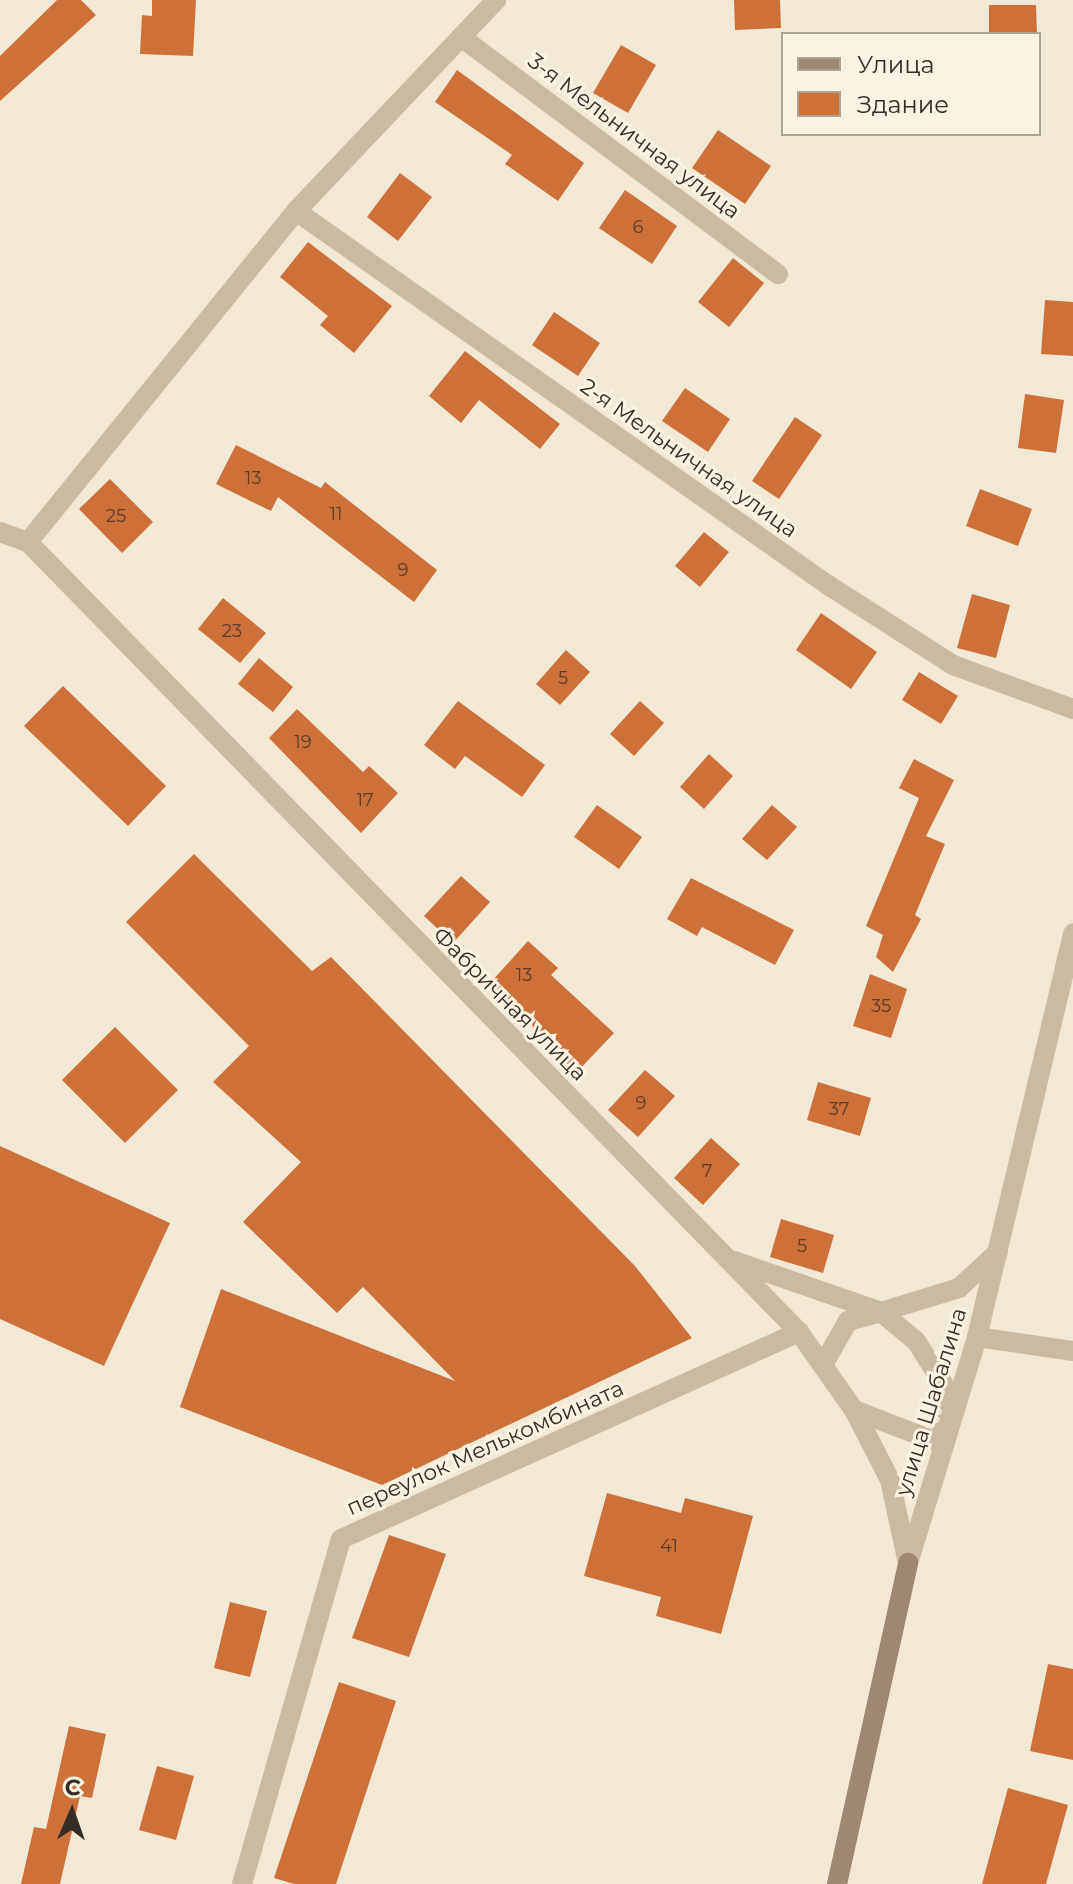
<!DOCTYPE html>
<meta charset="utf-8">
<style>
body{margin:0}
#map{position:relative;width:1073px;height:1884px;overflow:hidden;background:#f2e8d6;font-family:Montserrat,sans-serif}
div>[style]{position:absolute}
.building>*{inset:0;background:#cd7139}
.street>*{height:20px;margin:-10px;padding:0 10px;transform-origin:10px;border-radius:10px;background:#cabaa2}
.secondary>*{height:20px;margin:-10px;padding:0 10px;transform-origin:10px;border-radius:10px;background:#9e8873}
span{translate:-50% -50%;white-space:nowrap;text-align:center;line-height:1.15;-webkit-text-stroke:6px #faf2e2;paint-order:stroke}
.number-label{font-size:18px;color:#5a3d2a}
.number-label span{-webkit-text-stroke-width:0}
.street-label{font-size:22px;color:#342c25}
.legend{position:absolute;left:781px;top:32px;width:260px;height:104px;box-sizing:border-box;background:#faf2e2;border:2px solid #aba396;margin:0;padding:10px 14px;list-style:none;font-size:24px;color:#342c25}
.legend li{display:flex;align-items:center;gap:16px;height:40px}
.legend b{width:40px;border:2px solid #aba396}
.north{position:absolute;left:32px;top:1772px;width:80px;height:80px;-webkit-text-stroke:6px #faf2e2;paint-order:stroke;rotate:2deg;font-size:22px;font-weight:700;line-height:32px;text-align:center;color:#342c25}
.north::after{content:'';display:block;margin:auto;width:28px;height:36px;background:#342c25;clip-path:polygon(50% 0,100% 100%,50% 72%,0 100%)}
</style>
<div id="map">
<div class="building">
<i style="clip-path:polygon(57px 0,81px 0,96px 15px,0 101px,0 56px)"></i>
<i style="clip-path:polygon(152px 0,196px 0,193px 56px,140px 54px,142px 15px,152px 16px)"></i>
<i style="clip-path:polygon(734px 0,780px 0,781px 28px,735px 30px)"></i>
<i style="clip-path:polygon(989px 5px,1036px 5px,1037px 34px,989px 34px)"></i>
<i style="clip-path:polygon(621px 45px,656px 65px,628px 113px,593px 93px)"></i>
<i style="clip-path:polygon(457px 70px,584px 163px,558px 201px,505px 164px,512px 155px,435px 102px)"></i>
<i style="clip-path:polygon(718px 130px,771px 166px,745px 204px,692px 168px)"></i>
<i style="clip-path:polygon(400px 173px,432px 197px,398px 241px,367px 217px)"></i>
<i style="clip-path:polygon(625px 190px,677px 226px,652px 264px,599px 228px)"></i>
<i style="clip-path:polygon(308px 242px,392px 306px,354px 353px,320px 325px,328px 316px,280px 277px)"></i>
<i style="clip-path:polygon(733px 258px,764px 283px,729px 327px,698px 302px)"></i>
<i style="clip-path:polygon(1045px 300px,1073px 302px,1073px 356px,1041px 354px)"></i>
<i style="clip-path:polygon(554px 312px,600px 343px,578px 376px,532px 345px)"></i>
<i style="clip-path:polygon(465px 351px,560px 424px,540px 449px,479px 400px,461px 423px,429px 396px)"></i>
<i style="clip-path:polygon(685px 388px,730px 419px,708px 452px,662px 421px)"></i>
<i style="clip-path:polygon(1025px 394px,1064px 400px,1056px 453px,1018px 448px)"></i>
<i style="clip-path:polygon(795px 417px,822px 435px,779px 499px,752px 481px)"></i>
<i style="clip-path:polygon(236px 445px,321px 488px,325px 482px,437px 570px,414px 602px,278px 497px,271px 511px,216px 484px)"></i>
<i style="clip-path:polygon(110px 479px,153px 522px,122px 553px,79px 509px)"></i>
<i style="clip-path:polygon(980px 489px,1032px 509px,1018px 546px,966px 526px)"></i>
<i style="clip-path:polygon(704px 532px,729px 552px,700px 587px,675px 566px)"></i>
<i style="clip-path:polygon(972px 594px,1010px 605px,996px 658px,957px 648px)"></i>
<i style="clip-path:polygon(223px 598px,266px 633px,240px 663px,198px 629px)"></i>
<i style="clip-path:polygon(821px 613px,877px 652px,851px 689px,796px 650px)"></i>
<i style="clip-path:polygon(566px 650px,590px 672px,560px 705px,536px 684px)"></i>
<i style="clip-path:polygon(259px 658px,293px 687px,273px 712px,238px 684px)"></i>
<i style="clip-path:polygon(919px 672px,958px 696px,941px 724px,902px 700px)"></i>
<i style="clip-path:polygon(63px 686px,166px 786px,128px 826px,24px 726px)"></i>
<i style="clip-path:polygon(458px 701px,545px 765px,522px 797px,465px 756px,455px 769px,424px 745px)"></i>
<i style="clip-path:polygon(640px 701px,664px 723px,634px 756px,610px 734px)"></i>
<i style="clip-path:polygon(297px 709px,363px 772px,369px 766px,398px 793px,361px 833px,269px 738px)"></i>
<i style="clip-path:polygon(709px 754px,733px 776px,704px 809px,680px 787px)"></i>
<i style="clip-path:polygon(914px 759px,954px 780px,926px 836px,945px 844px,915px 915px,921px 919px,893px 972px,876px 957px,883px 935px,866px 926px,919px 798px,899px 788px)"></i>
<i style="clip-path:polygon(597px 805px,642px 837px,619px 869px,574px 837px)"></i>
<i style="clip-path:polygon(772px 805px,797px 827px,767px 860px,742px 839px)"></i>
<i style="clip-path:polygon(194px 854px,312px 971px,331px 957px,635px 1266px,692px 1338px,382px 1485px,180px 1407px,221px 1289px,455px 1381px,363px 1287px,337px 1313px,243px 1222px,301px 1162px,213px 1082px,249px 1046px,126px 922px)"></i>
<i style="clip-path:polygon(461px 876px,490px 902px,453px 943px,424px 916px)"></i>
<i style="clip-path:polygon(691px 878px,794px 930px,775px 965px,702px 927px,697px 936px,667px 919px)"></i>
<i style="clip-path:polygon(528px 941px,558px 968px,551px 975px,614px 1033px,576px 1073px,491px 982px)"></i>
<i style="clip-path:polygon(870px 974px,907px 989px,891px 1038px,853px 1026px)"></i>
<i style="clip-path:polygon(115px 1027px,178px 1090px,125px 1143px,62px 1080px)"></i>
<i style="clip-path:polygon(645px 1070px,675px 1096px,638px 1137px,608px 1110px)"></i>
<i style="clip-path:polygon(818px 1082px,871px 1098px,860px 1136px,807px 1120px)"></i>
<i style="clip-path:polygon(711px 1138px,740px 1164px,703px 1205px,674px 1178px)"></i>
<i style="clip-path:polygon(0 1146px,170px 1223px,104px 1366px,0 1319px)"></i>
<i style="clip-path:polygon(781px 1219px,834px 1235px,823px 1273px,770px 1257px)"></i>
<i style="clip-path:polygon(607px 1493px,681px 1513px,685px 1498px,753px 1516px,721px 1634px,656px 1616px,661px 1597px,584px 1576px)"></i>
<i style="clip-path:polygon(389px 1535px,446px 1554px,409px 1657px,352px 1638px)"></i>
<i style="clip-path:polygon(230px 1602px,267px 1611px,250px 1677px,214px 1668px)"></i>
<i style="clip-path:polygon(1048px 1664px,1073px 1669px,1073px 1760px,1030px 1751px)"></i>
<i style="clip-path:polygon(339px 1682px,396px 1701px,336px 1884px,294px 1884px,274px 1878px)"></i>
<i style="clip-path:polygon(69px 1726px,106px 1734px,92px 1798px,80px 1796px,60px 1884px,21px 1884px,34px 1827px,46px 1829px)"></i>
<i style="clip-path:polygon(157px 1766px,194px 1776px,176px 1840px,139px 1830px)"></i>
<i style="clip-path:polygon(1008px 1788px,1068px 1805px,1046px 1884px,982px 1884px)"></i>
</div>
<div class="street">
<i style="left:461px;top:37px;width:396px;rotate:36.8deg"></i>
<i style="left:296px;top:211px;width:650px;rotate:35.11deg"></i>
<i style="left:828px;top:585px;width:148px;rotate:32.6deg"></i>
<i style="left:953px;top:665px;width:128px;rotate:20.1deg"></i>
<i style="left:0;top:532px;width:30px;rotate:20deg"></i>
<i style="left:28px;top:542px;width:1104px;rotate:45.7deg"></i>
<i style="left:799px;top:1332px;width:95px;rotate:54.8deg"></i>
<i style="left:854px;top:1410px;width:79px;rotate:62.8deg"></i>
<i style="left:890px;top:1480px;width:85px;rotate:77.8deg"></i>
<i style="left:28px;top:542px;width:426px;rotate:-51deg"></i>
<i style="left:296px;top:211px;width:291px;rotate:-46.5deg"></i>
<i style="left:734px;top:1261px;width:156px;rotate:19.1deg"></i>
<i style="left:881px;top:1312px;width:82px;rotate:-17.1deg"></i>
<i style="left:959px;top:1288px;width:53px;rotate:-42.7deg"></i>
<i style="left:977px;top:1337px;width:97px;rotate:8.3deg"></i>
<i style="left:823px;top:1365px;width:51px;rotate:-60.4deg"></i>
<i style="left:848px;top:1321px;width:34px;rotate:-15deg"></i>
<i style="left:881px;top:1312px;width:45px;rotate:39.6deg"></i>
<i style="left:916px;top:1341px;width:52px;rotate:57.5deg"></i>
<i style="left:944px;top:1385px;width:59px;rotate:91.9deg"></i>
<i style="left:942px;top:1444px;width:94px;rotate:-158.9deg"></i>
<i style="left:909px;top:1560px;width:233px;rotate:-73deg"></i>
<i style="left:977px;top:1337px;width:415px;rotate:-76.6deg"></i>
<i style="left:242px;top:1884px;width:359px;rotate:-74deg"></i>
<i style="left:341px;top:1539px;width:503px;rotate:-24.32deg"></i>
</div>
<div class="secondary">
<i style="left:837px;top:1884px;width:329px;rotate:-77.5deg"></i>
</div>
<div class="number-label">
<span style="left:638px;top:227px">6</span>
<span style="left:253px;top:478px">13</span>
<span style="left:336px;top:514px">11</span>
<span style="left:116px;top:516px">25</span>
<span style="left:403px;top:570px">9</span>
<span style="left:232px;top:631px">23</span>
<span style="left:563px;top:678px">5</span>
<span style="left:303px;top:742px">19</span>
<span style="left:365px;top:800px">17</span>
<span style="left:524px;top:975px">13</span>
<span style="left:881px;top:1006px">35</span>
<span style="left:641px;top:1103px">9</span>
<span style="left:839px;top:1109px">37</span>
<span style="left:707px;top:1171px">7</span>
<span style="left:802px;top:1246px">5</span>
<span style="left:669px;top:1546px">41</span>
</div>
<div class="street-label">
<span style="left:634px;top:136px;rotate:37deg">3-я Мельничная улица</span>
<span style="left:689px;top:458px;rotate:35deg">2-я Мельничная улица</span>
<span style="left:510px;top:1004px;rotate:45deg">Фабричная улица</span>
<span style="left:931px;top:1402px;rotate:-73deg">улица Шабалина</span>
<span style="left:485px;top:1448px;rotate:-24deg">переулок Мелькомбината</span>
</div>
<ul class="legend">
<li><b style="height:10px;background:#9e8873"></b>Улица</li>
<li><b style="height:22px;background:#cd7139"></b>Здание</li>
</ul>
<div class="north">С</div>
</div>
